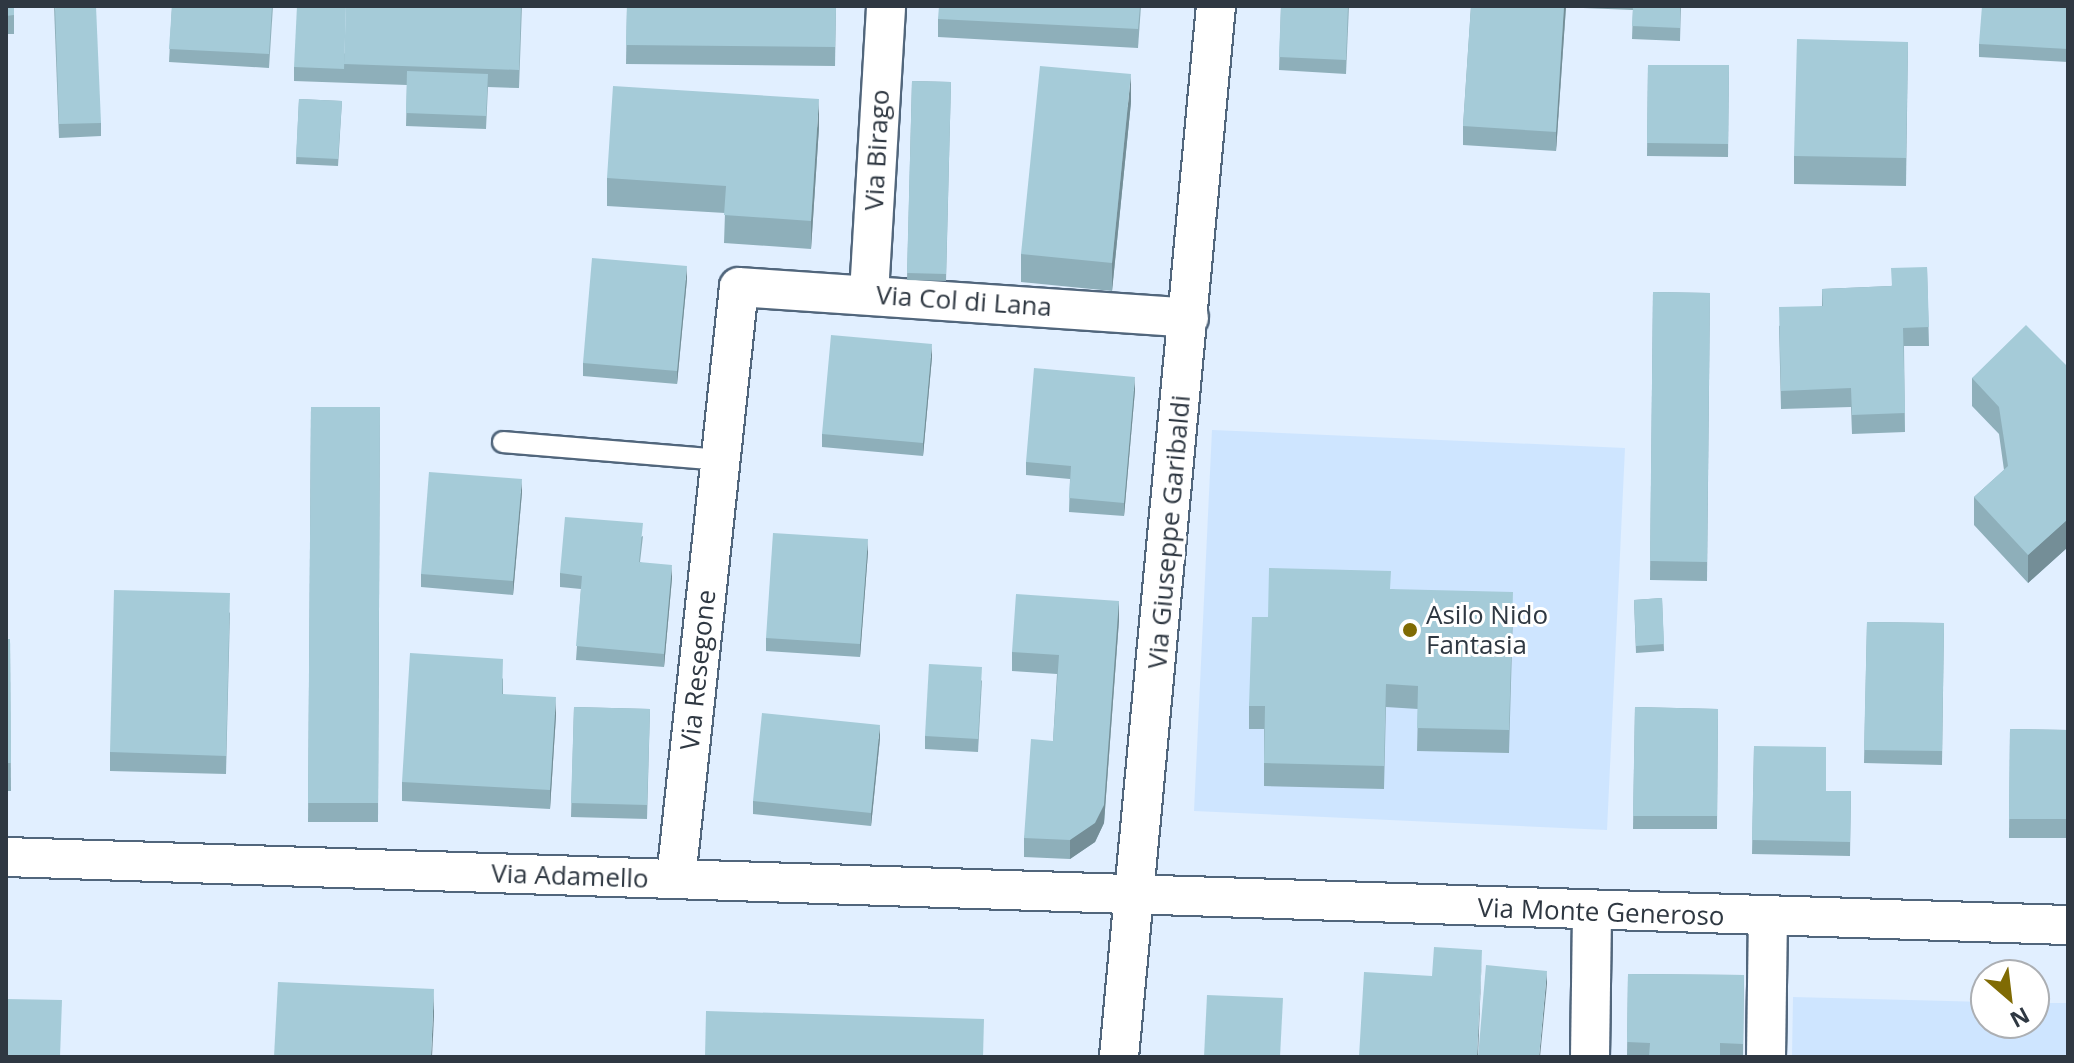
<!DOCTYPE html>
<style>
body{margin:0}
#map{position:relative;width:2074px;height:1063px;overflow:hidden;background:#e1efff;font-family:"Open Sans",sans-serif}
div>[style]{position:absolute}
.built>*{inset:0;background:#cee5ff}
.roads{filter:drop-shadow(2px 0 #51667c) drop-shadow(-2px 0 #51667c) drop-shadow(0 2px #51667c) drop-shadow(0 -2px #51667c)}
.lane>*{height:20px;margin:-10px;padding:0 10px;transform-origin:10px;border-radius:10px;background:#fff}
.street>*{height:38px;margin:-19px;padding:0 19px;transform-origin:19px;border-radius:19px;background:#fff}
.wall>*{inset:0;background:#8eafba}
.shaded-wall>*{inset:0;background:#748e97}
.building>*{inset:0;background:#a5cbd8}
.dots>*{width:22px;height:22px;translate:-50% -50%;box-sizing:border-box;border:4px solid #fff;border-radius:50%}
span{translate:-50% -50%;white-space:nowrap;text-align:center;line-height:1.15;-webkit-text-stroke:6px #fff;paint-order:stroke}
.street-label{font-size:26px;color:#2f3842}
.poi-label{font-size:26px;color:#2f3842}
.left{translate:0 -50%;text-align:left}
.frame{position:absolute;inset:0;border:8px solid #2f3842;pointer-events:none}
.north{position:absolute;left:1970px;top:959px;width:80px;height:80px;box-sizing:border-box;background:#fff;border:2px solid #acafb3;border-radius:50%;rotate:152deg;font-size:22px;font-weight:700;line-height:32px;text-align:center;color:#2f3842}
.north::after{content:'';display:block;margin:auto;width:28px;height:36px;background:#806b04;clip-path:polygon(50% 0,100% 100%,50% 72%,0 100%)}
</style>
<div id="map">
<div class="built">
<i style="clip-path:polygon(1212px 430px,1625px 448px,1607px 830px,1194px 811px)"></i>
<i style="clip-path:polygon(1793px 997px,1986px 1002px,1986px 1023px,2034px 1023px,2034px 1003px,2068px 1003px,2068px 1057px,1792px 1057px)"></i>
</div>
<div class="roads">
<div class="lane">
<i style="left:503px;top:442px;width:218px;rotate:4.7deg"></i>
</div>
<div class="street">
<i style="left:869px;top:294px;width:289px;rotate:-86.6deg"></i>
<i style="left:6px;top:857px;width:2063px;rotate:1.89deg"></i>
<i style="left:676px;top:879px;width:595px;rotate:-83.93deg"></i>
<i style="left:739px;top:287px;width:451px;rotate:3.9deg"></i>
<i style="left:1119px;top:1057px;width:1055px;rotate:-84.73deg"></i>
<i style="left:1590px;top:1057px;width:145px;rotate:-89.2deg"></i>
<i style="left:1766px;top:1057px;width:140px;rotate:-89.2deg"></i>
</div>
</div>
<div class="wall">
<i style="clip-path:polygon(6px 6px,14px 6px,14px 34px,6px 34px)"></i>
<i style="clip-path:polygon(54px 6px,101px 123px,101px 136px,59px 138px)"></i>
<i style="clip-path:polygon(172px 6px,273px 6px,269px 68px,169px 62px)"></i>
<i style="clip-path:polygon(522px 6px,519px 88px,488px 87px,486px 129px,406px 126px,407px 85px,294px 81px,294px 67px)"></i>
<i style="clip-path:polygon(627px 6px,836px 6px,835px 66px,626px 64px)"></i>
<i style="clip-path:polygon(1141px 6px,1138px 48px,938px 37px,938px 19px)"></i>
<i style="clip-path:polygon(1281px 6px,1349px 6px,1346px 74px,1279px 70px)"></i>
<i style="clip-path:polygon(1471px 6px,1566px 6px,1556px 151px,1463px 145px,1463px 126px)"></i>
<i style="clip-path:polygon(1583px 6px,1681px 6px,1680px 41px,1632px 39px,1633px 10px,1583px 8px)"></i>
<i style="clip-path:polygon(2068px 6px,2068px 62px,1979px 57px,1979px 44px)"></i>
<i style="clip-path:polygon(1908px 42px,1906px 186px,1794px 184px,1794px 156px)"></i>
<i style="clip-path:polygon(1648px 65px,1729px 65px,1728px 157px,1647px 156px)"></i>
<i style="clip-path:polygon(912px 81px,951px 82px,946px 281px,907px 280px)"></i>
<i style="clip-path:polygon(299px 99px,342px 101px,338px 166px,296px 164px)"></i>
<i style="clip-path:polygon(1131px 102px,1112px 291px,1021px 282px,1021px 254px)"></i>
<i style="clip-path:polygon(819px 127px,811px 249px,724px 243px,725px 213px,607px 206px,607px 178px)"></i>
<i style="clip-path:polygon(1927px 267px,1929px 346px,1904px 346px,1905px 432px,1852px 434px,1851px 407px,1781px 409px,1779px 326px,1822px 306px,1822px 289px,1891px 286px)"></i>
<i style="clip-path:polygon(687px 279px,677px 384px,583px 376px,583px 363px)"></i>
<i style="clip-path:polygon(1653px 292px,1710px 293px,1707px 581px,1650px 580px)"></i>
<i style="clip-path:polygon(932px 357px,923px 456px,822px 447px,822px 434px)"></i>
<i style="clip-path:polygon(2068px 367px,2068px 547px,2028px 583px,1974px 525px,1974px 497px,2004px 470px,1999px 434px,1972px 406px,1972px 378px)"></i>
<i style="clip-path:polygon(1135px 390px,1124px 516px,1069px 512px,1070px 479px,1026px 475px,1026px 462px)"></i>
<i style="clip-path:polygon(311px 407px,380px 407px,378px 822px,308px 822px)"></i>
<i style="clip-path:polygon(522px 492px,513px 595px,421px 587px,421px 574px)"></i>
<i style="clip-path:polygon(643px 536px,640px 562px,672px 578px,664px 667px,576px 660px,581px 589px,560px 587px,560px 573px)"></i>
<i style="clip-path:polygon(868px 552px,860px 657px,766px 651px,766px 638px)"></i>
<i style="clip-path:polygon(1391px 589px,1513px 614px,1509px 753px,1417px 751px,1418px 709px,1386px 707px,1384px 789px,1264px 786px,1264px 729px,1249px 729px,1249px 706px,1268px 617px)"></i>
<i style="clip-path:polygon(1662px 598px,1664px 651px,1636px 653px,1634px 600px)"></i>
<i style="clip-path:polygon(230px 612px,226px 774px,110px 771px,110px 752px)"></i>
<i style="clip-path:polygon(1119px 620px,1104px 823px,1095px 842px,1070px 859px,1024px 857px,1024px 838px,1053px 741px,1057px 674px,1012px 671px,1012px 652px)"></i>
<i style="clip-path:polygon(1867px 622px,1944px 623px,1942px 765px,1864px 763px)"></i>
<i style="clip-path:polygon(6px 639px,10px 639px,11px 791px,6px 791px)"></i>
<i style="clip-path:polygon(503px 678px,503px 694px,556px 715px,550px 809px,402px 801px,402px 782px)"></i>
<i style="clip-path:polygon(982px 680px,978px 752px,925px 749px,925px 736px)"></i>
<i style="clip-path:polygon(574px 707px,650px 709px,647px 819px,571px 817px)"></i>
<i style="clip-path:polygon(1635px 707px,1718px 709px,1717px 829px,1633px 829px)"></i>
<i style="clip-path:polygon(2010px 729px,2068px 730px,2068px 838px,2009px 838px)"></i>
<i style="clip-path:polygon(880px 738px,871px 826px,753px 814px,753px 801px)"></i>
<i style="clip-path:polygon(1754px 746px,1826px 791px,1851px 791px,1850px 856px,1752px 854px)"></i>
<i style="clip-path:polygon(1628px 974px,1744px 975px,1743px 1057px,1627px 1057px)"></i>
</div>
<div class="shaded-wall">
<i style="clip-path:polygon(1564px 6px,1566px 6px,1556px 151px,1556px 132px)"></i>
<i style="clip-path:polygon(1131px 74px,1131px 102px,1112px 291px,1112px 263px)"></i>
<i style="clip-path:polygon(819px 99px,819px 127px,811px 249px,811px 221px)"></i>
<i style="clip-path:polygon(687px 266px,687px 279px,677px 384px,677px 371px)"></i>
<i style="clip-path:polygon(932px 344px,932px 357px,923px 456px,923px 443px)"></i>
<i style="clip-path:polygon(1135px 377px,1135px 390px,1124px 516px,1124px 503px)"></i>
<i style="clip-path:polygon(522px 479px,522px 492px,513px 595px,513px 581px)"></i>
<i style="clip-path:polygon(2068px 519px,2068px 547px,2028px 583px,2028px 555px)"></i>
<i style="clip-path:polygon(868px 539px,868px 552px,860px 657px,860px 644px)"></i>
<i style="clip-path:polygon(672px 565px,672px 578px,664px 667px,664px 654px)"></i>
<i style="clip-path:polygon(1119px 601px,1119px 620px,1104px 823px,1095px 842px,1070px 859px,1070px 840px)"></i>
<i style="clip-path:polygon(556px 697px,556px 715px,550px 809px,550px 790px)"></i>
<i style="clip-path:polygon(880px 725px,880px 738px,871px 826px,871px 813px)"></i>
<i style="clip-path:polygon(1482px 950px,1478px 1057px,1477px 1057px)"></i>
<i style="clip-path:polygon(1547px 971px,1547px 984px,1540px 1057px,1539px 1057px)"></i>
<i style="clip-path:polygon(434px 989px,434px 1017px,432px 1057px,431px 1057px)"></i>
</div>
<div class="building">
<i style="clip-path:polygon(6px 6px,14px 6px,14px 15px,6px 16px)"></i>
<i style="clip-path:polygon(55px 6px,96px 6px,101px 123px,59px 124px)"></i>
<i style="clip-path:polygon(172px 6px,272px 6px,269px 54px,169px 49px)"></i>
<i style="clip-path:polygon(297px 6px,346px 6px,344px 69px,294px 67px)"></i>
<i style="clip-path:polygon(346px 6px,521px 6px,519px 70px,344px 64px)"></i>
<i style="clip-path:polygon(627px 6px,836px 6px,835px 47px,626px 45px)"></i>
<i style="clip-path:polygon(939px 6px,1140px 6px,1138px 29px,938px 19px)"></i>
<i style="clip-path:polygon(1281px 6px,1348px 6px,1346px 60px,1279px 57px)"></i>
<i style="clip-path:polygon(1471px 6px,1564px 6px,1556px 132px,1463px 126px)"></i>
<i style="clip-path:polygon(1633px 6px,1680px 6px,1680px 28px,1632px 26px)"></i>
<i style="clip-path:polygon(1982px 6px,2068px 6px,2068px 49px,1979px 44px)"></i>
<i style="clip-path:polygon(1797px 39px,1908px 42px,1906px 158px,1794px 156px)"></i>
<i style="clip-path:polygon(1648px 65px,1729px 65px,1728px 144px,1647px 143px)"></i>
<i style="clip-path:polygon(1040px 66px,1131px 74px,1112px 263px,1021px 254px)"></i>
<i style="clip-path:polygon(407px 71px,488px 74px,486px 116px,406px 113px)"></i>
<i style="clip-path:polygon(912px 81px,951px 82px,946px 274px,907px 273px)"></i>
<i style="clip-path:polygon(613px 86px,819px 99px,811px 221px,724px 215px,726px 186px,607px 178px)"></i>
<i style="clip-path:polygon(299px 99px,342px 101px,338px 159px,296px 157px)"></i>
<i style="clip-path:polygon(592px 258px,687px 266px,677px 371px,583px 363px)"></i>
<i style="clip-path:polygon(1927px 267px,1929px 327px,1903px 328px,1905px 413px,1852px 415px,1851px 388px,1781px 391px,1779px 307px,1823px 306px,1822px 289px,1892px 286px,1891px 268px)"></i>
<i style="clip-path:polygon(1653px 292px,1710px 293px,1707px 562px,1650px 561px)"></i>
<i style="clip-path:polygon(2026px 325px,2068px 367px,2068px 519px,2028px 555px,1974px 497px,2008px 466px,1999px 407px,1972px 378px)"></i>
<i style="clip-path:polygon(831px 335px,932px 344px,923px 443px,822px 434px)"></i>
<i style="clip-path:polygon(1034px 368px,1135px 377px,1124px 503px,1069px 498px,1071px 466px,1026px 462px)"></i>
<i style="clip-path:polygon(311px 407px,380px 407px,378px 803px,308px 803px)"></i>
<i style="clip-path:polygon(429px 472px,522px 479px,513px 581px,421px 574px)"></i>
<i style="clip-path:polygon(565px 517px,643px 523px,639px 562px,672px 565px,664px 654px,576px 646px,582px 576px,560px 573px)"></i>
<i style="clip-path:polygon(773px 533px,868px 539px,860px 644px,766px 638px)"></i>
<i style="clip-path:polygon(1269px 568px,1391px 571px,1390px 589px,1513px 592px,1509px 730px,1417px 728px,1418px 686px,1386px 684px,1384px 766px,1264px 763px,1265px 706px,1249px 706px,1252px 617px,1268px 617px)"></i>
<i style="clip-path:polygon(114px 590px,230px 593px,226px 756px,110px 752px)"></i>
<i style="clip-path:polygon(1016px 594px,1119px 601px,1104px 805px,1095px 823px,1070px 840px,1024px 838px,1031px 739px,1053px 741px,1059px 655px,1012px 652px)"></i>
<i style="clip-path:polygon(1662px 598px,1664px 644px,1636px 646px,1634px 600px)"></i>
<i style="clip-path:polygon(1867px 622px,1944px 623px,1942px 751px,1864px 750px)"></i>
<i style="clip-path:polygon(6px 639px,10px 639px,11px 763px,6px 763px)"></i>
<i style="clip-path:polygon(410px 653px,503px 659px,502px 694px,556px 697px,550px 790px,402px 782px)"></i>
<i style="clip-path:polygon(929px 664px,982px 667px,978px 739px,925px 736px)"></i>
<i style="clip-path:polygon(574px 707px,650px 709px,647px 805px,571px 803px)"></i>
<i style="clip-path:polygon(1635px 707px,1718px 709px,1717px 816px,1633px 816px)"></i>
<i style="clip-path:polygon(762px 713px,880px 725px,871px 813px,753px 801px)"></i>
<i style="clip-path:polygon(2010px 729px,2068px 730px,2068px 819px,2009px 819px)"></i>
<i style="clip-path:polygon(1754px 746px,1826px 747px,1826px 791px,1851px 791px,1850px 842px,1752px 840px)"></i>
<i style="clip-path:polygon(1434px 947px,1482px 950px,1477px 1057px,1359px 1057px,1364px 972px,1432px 976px)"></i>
<i style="clip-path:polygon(1486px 965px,1547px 971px,1539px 1057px,1478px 1057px)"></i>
<i style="clip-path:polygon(1628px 974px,1744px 975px,1743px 1044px,1720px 1043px,1720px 1057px,1649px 1057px,1650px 1043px,1627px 1042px)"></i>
<i style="clip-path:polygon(278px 982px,434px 989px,431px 1057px,274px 1057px)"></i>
<i style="clip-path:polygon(1207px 995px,1283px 998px,1280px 1057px,1204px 1057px)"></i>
<i style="clip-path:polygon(6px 999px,62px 1000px,60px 1057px,6px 1057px)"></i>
<i style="clip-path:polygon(706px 1011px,984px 1019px,983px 1057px,705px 1057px)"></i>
</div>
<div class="dots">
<i style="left:1410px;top:630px;background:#806b04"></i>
</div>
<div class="street-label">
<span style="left:877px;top:150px;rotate:-87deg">Via Birago</span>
<span style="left:964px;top:301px;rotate:4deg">Via Col di Lana</span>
<span style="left:1169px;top:532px;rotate:-85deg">Via Giuseppe Garibaldi</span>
<span style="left:698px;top:670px;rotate:-84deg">Via Resegone</span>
<span style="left:570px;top:876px;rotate:2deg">Via Adamello</span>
<span style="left:1601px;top:912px;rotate:2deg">Via Monte Generoso</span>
</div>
<div class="poi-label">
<span class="left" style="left:1426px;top:630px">Asilo Nido<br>Fantasia</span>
</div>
<div class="frame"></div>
<div class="north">N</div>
</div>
